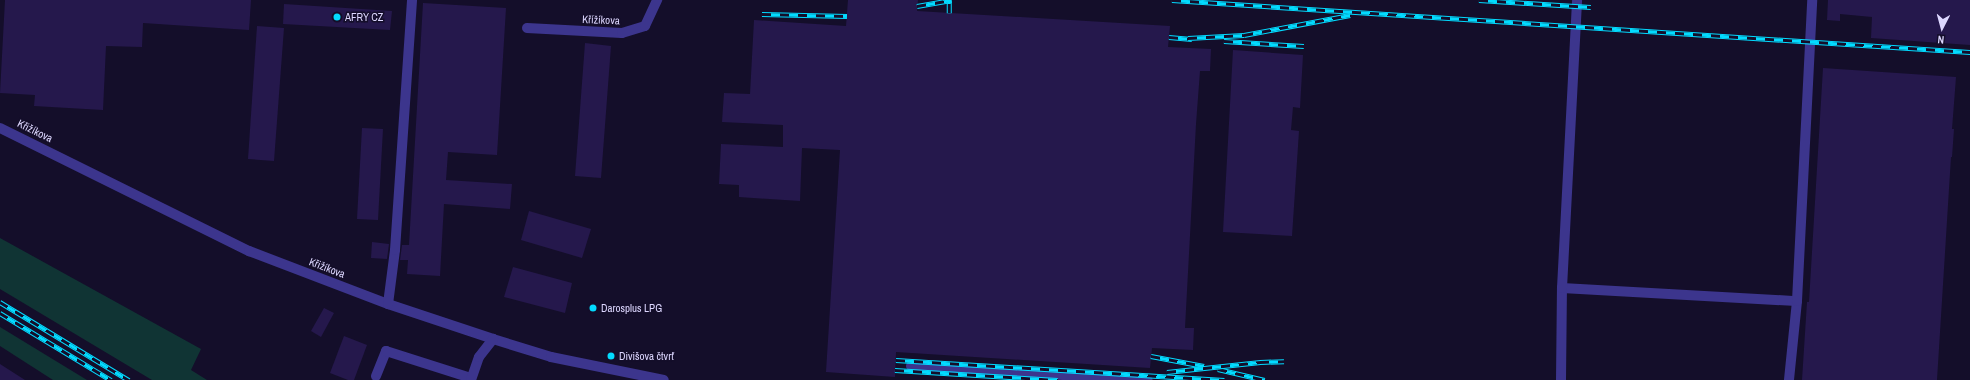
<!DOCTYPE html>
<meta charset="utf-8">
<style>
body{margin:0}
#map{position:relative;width:1970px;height:380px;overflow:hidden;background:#140e2a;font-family:"Archivo Narrow",sans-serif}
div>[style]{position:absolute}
.green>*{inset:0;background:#103434}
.building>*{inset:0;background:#25184c}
.minor>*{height:10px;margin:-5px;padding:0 5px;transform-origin:5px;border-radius:5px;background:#3c358d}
.rail>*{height:4.5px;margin-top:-2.25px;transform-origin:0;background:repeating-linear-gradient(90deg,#140e2a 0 9px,#03dbff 0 18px);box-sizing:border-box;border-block:1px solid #03dbff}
.dots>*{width:11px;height:11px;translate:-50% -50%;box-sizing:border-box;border:2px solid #140e2a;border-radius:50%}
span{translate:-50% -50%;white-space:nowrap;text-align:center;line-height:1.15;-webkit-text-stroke:3px #140e2a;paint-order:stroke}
.poi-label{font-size:11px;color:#ddd7ff}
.left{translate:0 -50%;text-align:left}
.street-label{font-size:11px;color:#ddd7ff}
.north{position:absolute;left:1922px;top:8px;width:40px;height:40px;-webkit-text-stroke:3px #140e2a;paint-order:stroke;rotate:186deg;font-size:11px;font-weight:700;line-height:16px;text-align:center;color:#ddd7ff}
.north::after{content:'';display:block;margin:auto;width:14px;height:18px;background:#ddd7ff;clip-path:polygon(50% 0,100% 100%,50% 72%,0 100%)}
</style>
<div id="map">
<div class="green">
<i style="clip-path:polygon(0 238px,201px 349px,191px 370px,207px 380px,152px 380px,0 289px)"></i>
<i style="clip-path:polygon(0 327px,87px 380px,53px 380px,0 346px)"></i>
</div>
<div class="building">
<i style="clip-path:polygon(5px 0,251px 0,249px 30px,143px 23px,142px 47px,106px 46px,103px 110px,34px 106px,35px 95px,0 93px)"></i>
<i style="clip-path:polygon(848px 0,918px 0,917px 11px,1170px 26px,1168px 47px,1211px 49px,1210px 71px,1200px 71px,1196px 124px,1185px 328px,1194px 328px,1193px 350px,1152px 348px,1150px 368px,896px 352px,895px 377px,826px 372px,840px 150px,802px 148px,800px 201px,739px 197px,739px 185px,719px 184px,721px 144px,783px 147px,783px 125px,722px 122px,724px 93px,750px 94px,754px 20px,846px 26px)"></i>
<i style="clip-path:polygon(1828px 0,1970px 0,1970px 45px,1871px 38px,1872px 17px,1840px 14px,1840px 21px,1827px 20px)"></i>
<i style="clip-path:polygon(423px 3px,506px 8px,497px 155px,448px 152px,446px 180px,512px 184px,510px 209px,444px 204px,440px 276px,407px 274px,408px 260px,400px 260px,402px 245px,409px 245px)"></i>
<i style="clip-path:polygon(284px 4px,392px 11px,390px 30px,283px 24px)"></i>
<i style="clip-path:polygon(257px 26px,284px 28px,274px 161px,248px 159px)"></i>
<i style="clip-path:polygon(585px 43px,611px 46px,601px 178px,575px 176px)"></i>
<i style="clip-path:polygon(1233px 50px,1303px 55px,1300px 108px,1293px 107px,1291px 130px,1299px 131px,1292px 236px,1223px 232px)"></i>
<i style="clip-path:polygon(1823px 68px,1956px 77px,1952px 129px,1954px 129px,1952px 157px,1951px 157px,1937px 380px,1802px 380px,1807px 302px,1809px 302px)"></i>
<i style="clip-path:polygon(362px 128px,383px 129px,378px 220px,357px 219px)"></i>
<i style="clip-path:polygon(529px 211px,591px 229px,582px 258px,521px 240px)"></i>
<i style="clip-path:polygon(372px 242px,389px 244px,387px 259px,371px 258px)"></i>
<i style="clip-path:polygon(513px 267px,572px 283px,565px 313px,504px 297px)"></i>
<i style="clip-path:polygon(324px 308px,334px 313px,321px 337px,311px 331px)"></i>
<i style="clip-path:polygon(344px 336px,367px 345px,354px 380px,348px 380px,330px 373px)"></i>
<i style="clip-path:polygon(0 364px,25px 380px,0 380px)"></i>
</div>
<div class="minor">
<i style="left:527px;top:28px;width:95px;rotate:3deg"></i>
<i style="left:622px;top:33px;width:24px;rotate:-17deg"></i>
<i style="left:645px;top:26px;width:29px;rotate:-65deg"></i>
<i style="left:0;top:128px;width:278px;rotate:26.3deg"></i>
<i style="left:249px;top:251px;width:149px;rotate:20.9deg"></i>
<i style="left:388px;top:304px;width:111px;rotate:18.4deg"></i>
<i style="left:493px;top:339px;width:61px;rotate:17.2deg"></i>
<i style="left:551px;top:357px;width:115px;rotate:11.5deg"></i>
<i style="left:1562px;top:288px;width:235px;rotate:3.2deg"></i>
<i style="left:1797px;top:301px;width:79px;rotate:95.8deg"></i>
<i style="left:1797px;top:301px;width:301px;rotate:-87.1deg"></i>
<i style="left:388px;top:304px;width:54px;rotate:-82.6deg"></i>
<i style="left:395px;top:250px;width:251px;rotate:-86.1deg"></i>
<i style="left:911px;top:366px;width:237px;rotate:3.4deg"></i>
<i style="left:376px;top:376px;width:27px;rotate:-68deg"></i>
<i style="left:386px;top:351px;width:89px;rotate:17.6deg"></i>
<i style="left:471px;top:380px;width:24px;rotate:-71deg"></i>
<i style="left:479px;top:357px;width:23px;rotate:-52deg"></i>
<i style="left:1561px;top:380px;width:92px;rotate:-89.4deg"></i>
<i style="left:1562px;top:288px;width:288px;rotate:-87deg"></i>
</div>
<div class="rail">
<i style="left:1172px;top:0;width:800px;rotate:3.73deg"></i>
<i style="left:1479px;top:0;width:112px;rotate:3.6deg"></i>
<i style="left:917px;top:6px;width:35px;rotate:-10deg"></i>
<i style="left:949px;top:13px;width:13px;rotate:-90deg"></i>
<i style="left:762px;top:14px;width:85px;rotate:1.3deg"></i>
<i style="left:1169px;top:37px;width:23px;rotate:5deg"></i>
<i style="left:1188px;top:38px;width:56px;rotate:-3.1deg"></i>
<i style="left:1244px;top:35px;width:108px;rotate:-10.7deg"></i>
<i style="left:1224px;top:41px;width:80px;rotate:3.6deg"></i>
<i style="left:0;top:302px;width:151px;rotate:31.2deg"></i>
<i style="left:0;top:313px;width:130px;rotate:31.1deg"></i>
<i style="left:1151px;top:356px;width:54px;rotate:10.7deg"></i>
<i style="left:896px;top:360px;width:329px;rotate:3.5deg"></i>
<i style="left:1218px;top:369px;width:48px;rotate:13.2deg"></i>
<i style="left:895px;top:370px;width:163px;rotate:3.5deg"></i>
<i style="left:1167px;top:372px;width:94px;rotate:-6.1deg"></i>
<i style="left:1260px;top:362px;width:24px;rotate:-2deg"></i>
</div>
<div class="dots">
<i style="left:337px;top:17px;background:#03dbff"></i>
<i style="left:593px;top:308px;background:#03dbff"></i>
<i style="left:611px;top:356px;background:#03dbff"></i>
</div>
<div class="poi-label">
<span class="left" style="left:345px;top:17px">AFRY CZ</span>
<span class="left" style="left:601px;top:308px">Darosplus LPG</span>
<span class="left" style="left:619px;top:356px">Divišova čtvrť</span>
</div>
<div class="street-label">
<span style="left:601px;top:20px;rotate:2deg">Křížíkova</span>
<span style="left:35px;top:131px;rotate:26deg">Křižíkova</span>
<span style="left:327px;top:268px;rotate:21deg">Křižíkova</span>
</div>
<div class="north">N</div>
</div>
